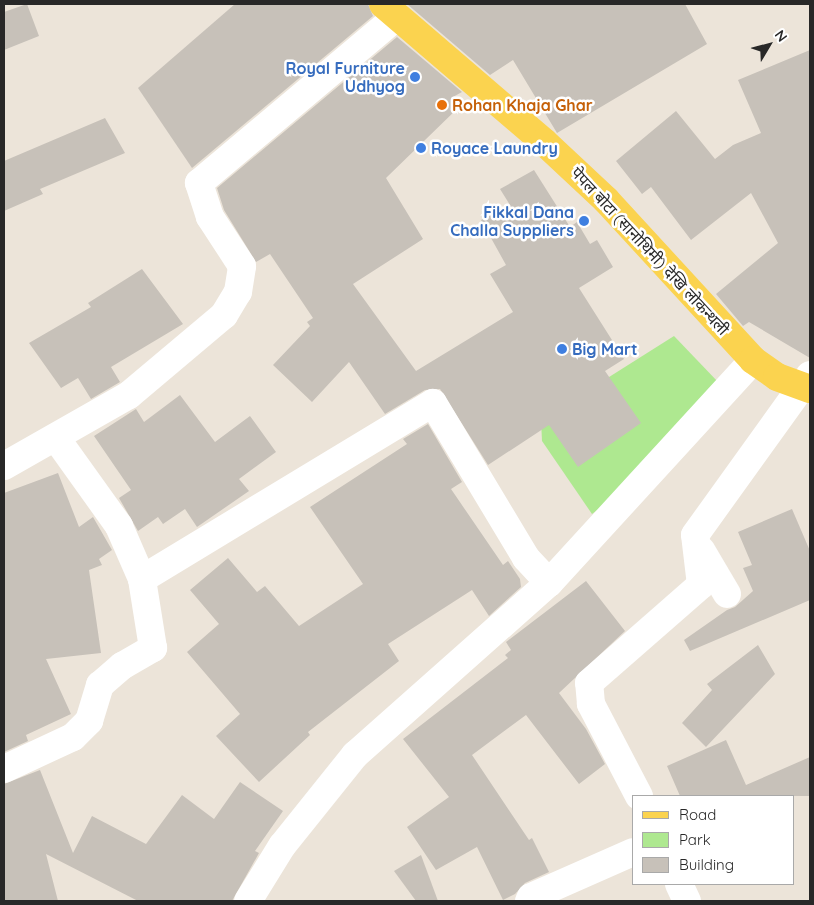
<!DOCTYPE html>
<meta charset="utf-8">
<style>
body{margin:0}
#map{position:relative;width:814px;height:905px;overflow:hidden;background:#ece4d9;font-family:Quicksand,"Noto Sans Devanagari",sans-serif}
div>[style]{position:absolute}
.green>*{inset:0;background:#aee890}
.building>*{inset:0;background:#c7c1b9}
.minor>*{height:28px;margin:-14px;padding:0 14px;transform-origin:14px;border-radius:14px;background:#fff}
.major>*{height:28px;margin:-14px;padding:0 14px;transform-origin:14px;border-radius:14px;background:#fbd34f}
.dots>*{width:14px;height:14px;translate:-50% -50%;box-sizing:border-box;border:2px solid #fff;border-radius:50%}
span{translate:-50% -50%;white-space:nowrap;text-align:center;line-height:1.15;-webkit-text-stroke:5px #fff;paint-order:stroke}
.shop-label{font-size:16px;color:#366cbe;font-weight:700}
.right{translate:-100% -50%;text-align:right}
.left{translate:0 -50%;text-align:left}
.food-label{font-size:16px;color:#c56008;font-weight:700}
.street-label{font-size:16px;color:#282828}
.frame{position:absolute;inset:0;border:5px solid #282828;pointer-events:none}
.legend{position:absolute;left:632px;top:795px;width:162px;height:90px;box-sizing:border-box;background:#fff;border:1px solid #a9a9a9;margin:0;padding:6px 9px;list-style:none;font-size:15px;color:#282828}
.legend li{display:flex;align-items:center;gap:10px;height:25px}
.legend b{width:25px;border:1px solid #a9a9a9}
.north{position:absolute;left:744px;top:20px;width:50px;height:50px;-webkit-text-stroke:4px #fff;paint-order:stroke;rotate:53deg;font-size:14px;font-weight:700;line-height:20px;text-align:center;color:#282828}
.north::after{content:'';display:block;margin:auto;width:18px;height:22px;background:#282828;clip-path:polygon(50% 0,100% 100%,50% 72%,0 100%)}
</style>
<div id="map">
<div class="green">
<i style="clip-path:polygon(674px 336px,719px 383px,611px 500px,592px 514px,542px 441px,541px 420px)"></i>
</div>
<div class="building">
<i style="clip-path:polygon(27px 4px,39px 36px,4px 50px,4px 12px)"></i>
<i style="clip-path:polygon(235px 4px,368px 4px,373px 16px,192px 168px,138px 88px)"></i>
<i style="clip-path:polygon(407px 4px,685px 4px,707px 44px,557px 133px,513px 60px,490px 75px)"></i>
<i style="clip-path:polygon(397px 37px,462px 92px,451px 98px,460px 106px,386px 178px,423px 239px,353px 284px,416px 371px,513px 312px,490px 274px,506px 265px,481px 220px,510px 205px,500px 189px,534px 170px,570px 227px,577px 222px,590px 244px,597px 240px,613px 267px,579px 288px,624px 359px,605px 371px,641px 423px,578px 467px,549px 425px,488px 465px,440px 389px,425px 390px,385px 414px,349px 362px,312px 402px,273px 365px,310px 326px,307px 322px,313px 318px,270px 254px,256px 262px,224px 210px,217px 188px)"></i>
<i style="clip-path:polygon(810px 50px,810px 358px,749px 322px,743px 326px,716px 294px,778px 243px,751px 193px,691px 240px,651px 187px,642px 194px,616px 161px,676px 111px,715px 159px,733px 145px,761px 133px,738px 80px)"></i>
<i style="clip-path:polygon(105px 118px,125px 153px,40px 189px,43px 194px,4px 211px,4px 161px)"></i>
<i style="clip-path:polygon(142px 269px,183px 324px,111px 367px,120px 382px,91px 399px,78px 378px,61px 388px,29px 343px,91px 307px,88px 303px)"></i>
<i style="clip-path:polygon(180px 395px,215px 442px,250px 416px,276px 452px,239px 479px,249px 491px,197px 527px,185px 509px,163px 524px,158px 517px,138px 531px,119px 498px,131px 490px,94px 436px,136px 409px,144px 422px)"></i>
<i style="clip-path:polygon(428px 424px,462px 482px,451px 489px,503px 565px,508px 561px,520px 579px,521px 587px,489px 616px,472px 590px,388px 644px,399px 661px,308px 732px,310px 735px,259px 782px,216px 736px,240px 714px,187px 652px,219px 624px,190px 590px,228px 558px,257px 592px,265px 586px,299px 626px,363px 584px,310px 507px,407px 444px,403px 439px)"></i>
<i style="clip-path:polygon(58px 473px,79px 527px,93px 517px,112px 550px,99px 559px,102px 565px,89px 570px,101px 653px,46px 659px,71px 714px,26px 735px,28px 741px,4px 752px,4px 493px)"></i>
<i style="clip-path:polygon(792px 509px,810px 551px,810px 600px,690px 651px,684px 640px,727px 610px,735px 607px,753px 591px,743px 568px,752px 565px,738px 532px)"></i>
<i style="clip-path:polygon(586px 581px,625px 631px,559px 693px,586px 729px,605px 764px,579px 784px,526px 715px,472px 755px,529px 840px,532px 838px,549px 872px,525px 883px,515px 894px,503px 900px,477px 847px,436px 870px,407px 827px,449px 797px,403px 739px,508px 658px,505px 655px,511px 650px,506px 642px)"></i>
<i style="clip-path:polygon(758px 645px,775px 674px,706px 747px,682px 723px,712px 690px,707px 684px)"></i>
<i style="clip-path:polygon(726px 740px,746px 785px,810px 757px,810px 796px,680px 796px,667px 766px)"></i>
<i style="clip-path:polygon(40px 770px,73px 853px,92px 816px,146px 844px,182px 795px,214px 819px,240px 782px,283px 811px,255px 851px,259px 853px,232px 901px,138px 901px,46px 854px,58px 901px,4px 901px,4px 784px)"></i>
<i style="clip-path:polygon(421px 855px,438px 901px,416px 901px,394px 871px)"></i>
</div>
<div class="minor">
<i style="left:4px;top:466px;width:144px;rotate:-29.6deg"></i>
<i style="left:129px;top:395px;width:124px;rotate:-40.1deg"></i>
<i style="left:224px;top:315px;width:27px;rotate:-59deg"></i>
<i style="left:238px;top:292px;width:26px;rotate:-81deg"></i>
<i style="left:242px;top:266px;width:59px;rotate:-123.1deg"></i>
<i style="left:210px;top:217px;width:36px;rotate:-108deg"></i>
<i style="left:199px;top:183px;width:259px;rotate:-40.1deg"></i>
<i style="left:701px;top:550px;width:51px;rotate:59.4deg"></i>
<i style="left:142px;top:579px;width:340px;rotate:-31.2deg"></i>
<i style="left:433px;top:403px;width:181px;rotate:59deg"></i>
<i style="left:526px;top:558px;width:34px;rotate:47deg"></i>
<i style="left:4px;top:769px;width:76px;rotate:-24.9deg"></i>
<i style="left:73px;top:737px;width:23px;rotate:-45deg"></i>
<i style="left:89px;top:721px;width:38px;rotate:-73deg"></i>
<i style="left:100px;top:685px;width:29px;rotate:-41deg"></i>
<i style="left:122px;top:666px;width:36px;rotate:-30deg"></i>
<i style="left:153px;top:648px;width:70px;rotate:-99.1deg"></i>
<i style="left:142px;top:579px;width:58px;rotate:-113.5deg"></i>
<i style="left:119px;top:526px;width:108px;rotate:-125.6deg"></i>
<i style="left:639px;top:796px;width:104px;rotate:-117.6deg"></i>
<i style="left:591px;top:704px;width:21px;rotate:-95deg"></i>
<i style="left:589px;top:683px;width:149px;rotate:-41.2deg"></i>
<i style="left:701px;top:585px;width:50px;rotate:-96.8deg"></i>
<i style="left:695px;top:535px;width:197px;rotate:-54.3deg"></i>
<i style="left:679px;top:884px;width:19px;rotate:65deg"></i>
<i style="left:248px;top:901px;width:65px;rotate:-58.3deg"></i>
<i style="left:282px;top:846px;width:117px;rotate:-51.3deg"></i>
<i style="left:355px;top:755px;width:259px;rotate:-41.6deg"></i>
<i style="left:549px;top:583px;width:302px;rotate:-47.5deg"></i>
<i style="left:529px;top:901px;width:4px;rotate:-63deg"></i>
<i style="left:531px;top:897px;width:111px;rotate:-23.8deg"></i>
</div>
<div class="major">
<i style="left:383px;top:4px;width:212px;rotate:40.6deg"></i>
<i style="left:544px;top:142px;width:85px;rotate:43.1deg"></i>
<i style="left:606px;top:200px;width:217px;rotate:47.4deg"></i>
<i style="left:753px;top:360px;width:29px;rotate:35deg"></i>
<i style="left:777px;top:377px;width:35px;rotate:20deg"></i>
</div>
<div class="dots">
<i style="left:415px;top:77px;background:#3f7fe0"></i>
<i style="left:442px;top:105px;background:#e8710a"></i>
<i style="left:421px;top:148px;background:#3f7fe0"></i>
<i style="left:584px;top:221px;background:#3f7fe0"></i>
<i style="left:562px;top:349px;background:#3f7fe0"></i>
</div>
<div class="shop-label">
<span class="right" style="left:405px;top:77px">Royal Furniture<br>Udhyog</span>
<span class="left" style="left:431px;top:148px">Royace Laundry</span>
<span class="right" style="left:574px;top:221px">Fikkal Dana<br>Challa Suppliers</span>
<span class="left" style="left:572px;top:349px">Big Mart</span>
</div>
<div class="food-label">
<span class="left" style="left:452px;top:105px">Rohan Khaja Ghar</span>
</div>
<div class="street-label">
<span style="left:650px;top:251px;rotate:47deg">पेपल बोटा (सानोथिमी) देखि लोकन्थली</span>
</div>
<div class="frame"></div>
<ul class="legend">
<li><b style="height:6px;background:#fbd34f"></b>Road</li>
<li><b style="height:14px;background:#aee890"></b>Park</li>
<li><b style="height:14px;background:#c7c1b9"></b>Building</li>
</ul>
<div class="north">N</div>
</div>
